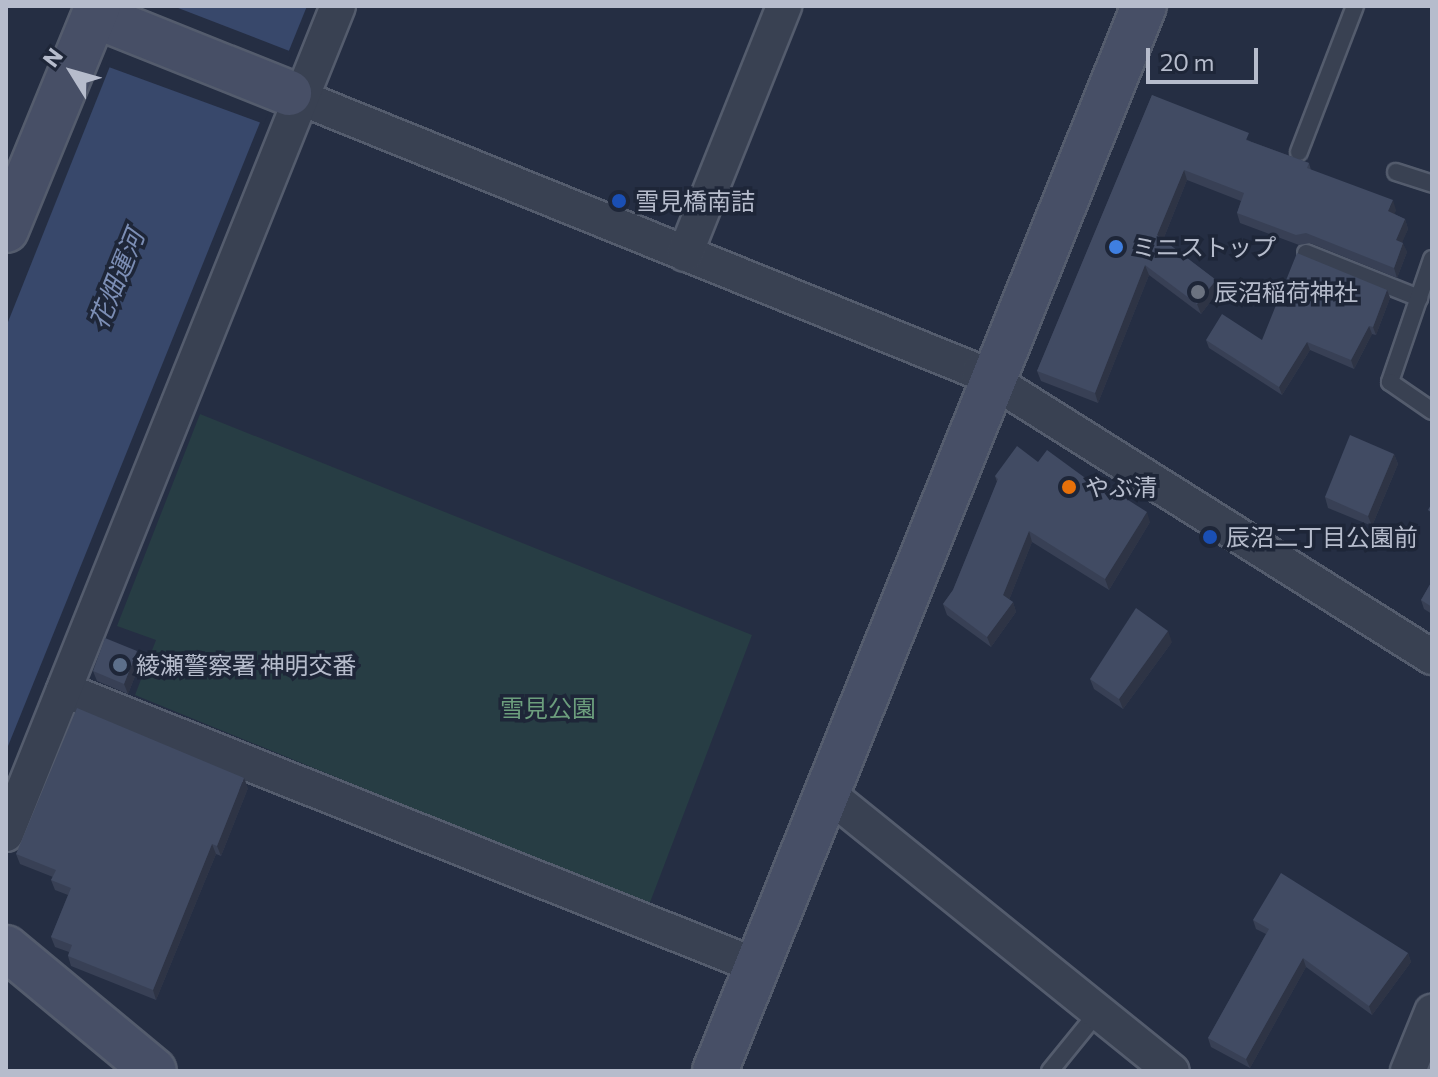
<!DOCTYPE html>
<meta charset="utf-8">
<style>
body{margin:0}
#map{position:relative;width:1438px;height:1077px;overflow:hidden;background:#252e43;font-family:Commissioner,"Noto Sans JP",sans-serif}
div>[style]{position:absolute}
.green>*{inset:0;background:#273d44}
.water>*{inset:0;background:#38486b}
.pier>*{inset:0;background:#252e43}
.roads{filter:drop-shadow(2px 0 #545c6d) drop-shadow(-2px 0 #545c6d) drop-shadow(0 2px #545c6d) drop-shadow(0 -2px #545c6d)}
.lane>*{height:16px;margin:-8px;padding:0 8px;transform-origin:8px;border-radius:8px;background:#394152}
.street>*{height:34px;margin:-17px;padding:0 17px;transform-origin:17px;border-radius:17px;background:#394152}
.secondary>*{height:44px;margin:-22px;padding:0 22px;transform-origin:22px;border-radius:22px;background:#474f66}
.wall>*{inset:0;background:#384055}
.shaded-wall>*{inset:0;background:#2e3445}
.building>*{inset:0;background:#414b63}
.dots>*{width:22px;height:22px;translate:-50% -50%;box-sizing:border-box;border:4px solid #1e2638;border-radius:50%}
span{translate:-50% -50%;white-space:nowrap;text-align:center;line-height:1.15;-webkit-text-stroke:7px #1e2638;paint-order:stroke}
.poi-label{font-size:24px;color:#b6bccc}
.left{translate:0 -50%;text-align:left}
.park-label{font-size:24px;color:#6c9e7d}
.water-label{font-size:26px;color:#7c8eb5;font-style:italic}
.frame{position:absolute;inset:0;border:8px solid #b6bccc;pointer-events:none}
.north{position:absolute;left:32px;top:32px;width:80px;height:80px;-webkit-text-stroke:6px #1e2638;paint-order:stroke;rotate:307deg;font-size:22px;font-weight:700;line-height:32px;text-align:center;color:#b6bccc}
.north::after{content:'';display:block;margin:auto;width:28px;height:36px;background:#b6bccc;clip-path:polygon(50% 0,100% 100%,50% 72%,0 100%)}
.scale{position:absolute;left:1146px;top:48px;width:112px;height:36px;box-sizing:border-box;border:4px solid #b6bccc;border-top:0;padding-left:10px;font-size:24px;line-height:28px;white-space:nowrap;color:#b6bccc;-webkit-text-stroke:6px #1e2638;paint-order:stroke}
</style>
<div id="map">
<div class="green">
<i style="clip-path:polygon(200px 414px,752px 635px,649px 905px,135px 695px,156px 640px,117px 626px)"></i>
</div>
<div class="water">
<i style="clip-path:polygon(134px 6px,307px 6px,6px 751px,6px 327px)"></i>
</div>
<div class="pier">
<i style="clip-path:polygon(130px 6px,173px 6px,292px 52px,264px 124px,106px 66px)"></i>
</div>
<div class="roads">
<div class="lane">
<i style="left:1299px;top:152px;width:156px;rotate:-69deg"></i>
<i style="left:1396px;top:172px;width:38px;rotate:18deg"></i>
<i style="left:1306px;top:253px;width:122px;rotate:21.7deg"></i>
<i style="left:1432px;top:259px;width:130px;rotate:108.9deg"></i>
<i style="left:1390px;top:382px;width:51px;rotate:34.6deg"></i>
<i style="left:1050px;top:1071px;width:76px;rotate:-50.9deg"></i>
</div>
<div class="street">
<i style="left:289px;top:93px;width:744px;rotate:22.02deg"></i>
<i style="left:979px;top:372px;width:535px;rotate:32.18deg"></i>
<i style="left:685px;top:254px;width:267px;rotate:-68.2deg"></i>
<i style="left:64px;top:690px;width:746px;rotate:21.72deg"></i>
<i style="left:827px;top:793px;width:443px;rotate:38.9deg"></i>
<i style="left:6px;top:834px;width:892px;rotate:-68.15deg"></i>
<i style="left:1408px;top:1071px;width:64px;rotate:-67.9deg"></i>
</div>
<div class="secondary">
<i style="left:109px;top:21px;width:194px;rotate:21.8deg"></i>
<i style="left:6px;top:230px;width:242px;rotate:-67.7deg"></i>
<i style="left:6px;top:948px;width:192px;rotate:39.7deg"></i>
<i style="left:715px;top:1071px;width:1148px;rotate:-68.06deg"></i>
</div>
</div>
<div class="wall">
<i style="clip-path:polygon(1152px 95px,1252px 142px,1309px 163px,1311px 170px,1396px 210px,1394px 214px,1405px 219px,1408px 229px,1402px 242px,1407px 252px,1397px 278px,1310px 243px,1299px 245px,1240px 223px,1237px 213px,1241px 201px,1187px 180px,1163px 240px,1216px 280px,1220px 289px,1201px 314px,1149px 275px,1098px 403px,1041px 381px,1037px 371px)"></i>
<i style="clip-path:polygon(1387px 290px,1390px 298px,1376px 335px,1372px 334px,1354px 369px,1310px 350px,1282px 395px,1209px 348px,1206px 340px,1262px 340px)"></i>
<i style="clip-path:polygon(1394px 454px,1398px 464px,1372px 526px,1328px 508px,1325px 497px)"></i>
<i style="clip-path:polygon(1038px 462px,1103px 491px,1150px 522px,1109px 590px,1032px 542px,1009px 600px,1013px 602px,1016px 612px,991px 647px,947px 615px,943px 604px,953px 590px,997px 482px,995px 476px)"></i>
<i style="clip-path:polygon(1432px 581px,1432px 614px,1424px 609px,1421px 600px)"></i>
<i style="clip-path:polygon(1172px 642px,1123px 709px,1094px 689px,1090px 679px)"></i>
<i style="clip-path:polygon(141px 661px,128px 694px,97px 681px,93px 671px)"></i>
<i style="clip-path:polygon(248px 788px,221px 856px,216px 854px,156px 1000px,71px 966px,68px 956px,69px 952px,55px 947px,51px 937px,68px 895px,55px 890px,51px 880px,53px 877px,20px 864px,16px 854px)"></i>
<i style="clip-path:polygon(1253px 920px,1408px 953px,1411px 962px,1372px 1015px,1306px 967px,1250px 1068px,1211px 1047px,1208px 1038px,1266px 934px,1256px 929px)"></i>
</div>
<div class="shaded-wall">
<i style="clip-path:polygon(1184px 170px,1187px 180px,1161px 245px,1157px 235px)"></i>
<i style="clip-path:polygon(1393px 200px,1396px 210px,1392px 221px,1388px 211px)"></i>
<i style="clip-path:polygon(1405px 219px,1408px 229px,1399px 250px,1396px 240px)"></i>
<i style="clip-path:polygon(1403px 243px,1407px 252px,1397px 278px,1394px 268px)"></i>
<i style="clip-path:polygon(1145px 265px,1149px 275px,1098px 403px,1095px 393px)"></i>
<i style="clip-path:polygon(1216px 280px,1220px 289px,1201px 314px,1197px 304px)"></i>
<i style="clip-path:polygon(1387px 290px,1390px 298px,1376px 335px,1373px 327px)"></i>
<i style="clip-path:polygon(1369px 326px,1372px 334px,1354px 369px,1351px 360px)"></i>
<i style="clip-path:polygon(1307px 342px,1310px 350px,1282px 395px,1279px 387px)"></i>
<i style="clip-path:polygon(1394px 454px,1398px 464px,1372px 526px,1368px 516px)"></i>
<i style="clip-path:polygon(1147px 512px,1150px 522px,1109px 590px,1105px 579px)"></i>
<i style="clip-path:polygon(1029px 531px,1032px 542px,1007px 605px,1003px 595px)"></i>
<i style="clip-path:polygon(1013px 602px,1016px 612px,991px 647px,987px 637px)"></i>
<i style="clip-path:polygon(1168px 631px,1172px 642px,1123px 709px,1119px 699px)"></i>
<i style="clip-path:polygon(137px 651px,141px 661px,128px 694px,124px 684px)"></i>
<i style="clip-path:polygon(244px 778px,248px 788px,221px 856px,217px 846px)"></i>
<i style="clip-path:polygon(212px 844px,216px 854px,156px 1000px,153px 990px)"></i>
<i style="clip-path:polygon(1408px 953px,1411px 962px,1372px 1015px,1369px 1006px)"></i>
<i style="clip-path:polygon(1303px 958px,1306px 967px,1250px 1068px,1246px 1059px)"></i>
</div>
<div class="building">
<i style="clip-path:polygon(1152px 95px,1249px 133px,1246px 140px,1309px 163px,1307px 168px,1393px 200px,1388px 211px,1405px 219px,1396px 240px,1403px 243px,1394px 268px,1306px 233px,1296px 235px,1237px 213px,1244px 193px,1184px 170px,1157px 235px,1216px 280px,1197px 304px,1145px 265px,1095px 393px,1037px 371px)"></i>
<i style="clip-path:polygon(1297px 253px,1387px 290px,1373px 327px,1369px 326px,1351px 360px,1307px 342px,1279px 387px,1206px 340px,1222px 314px,1262px 340px)"></i>
<i style="clip-path:polygon(1350px 435px,1394px 454px,1368px 516px,1325px 497px)"></i>
<i style="clip-path:polygon(1017px 446px,1038px 462px,1047px 450px,1103px 491px,1106px 486px,1147px 512px,1105px 579px,1029px 531px,1003px 595px,1013px 602px,987px 637px,943px 604px,953px 590px,998px 479px,995px 476px)"></i>
<i style="clip-path:polygon(1432px 503px,1432px 513px,1428px 510px)"></i>
<i style="clip-path:polygon(1432px 581px,1432px 607px,1421px 600px)"></i>
<i style="clip-path:polygon(1136px 608px,1168px 631px,1119px 699px,1090px 679px)"></i>
<i style="clip-path:polygon(105px 638px,137px 651px,124px 684px,93px 671px)"></i>
<i style="clip-path:polygon(77px 708px,244px 778px,217px 846px,212px 844px,153px 990px,68px 956px,72px 945px,51px 937px,71px 888px,51px 880px,56px 870px,16px 854px)"></i>
<i style="clip-path:polygon(1281px 873px,1408px 953px,1369px 1006px,1303px 958px,1246px 1059px,1208px 1038px,1269px 929px,1253px 920px)"></i>
</div>
<div class="dots">
<i style="left:619px;top:201px;background:#1a4fb4"></i>
<i style="left:1116px;top:247px;background:#3f7fe0"></i>
<i style="left:1198px;top:292px;background:#6b7280"></i>
<i style="left:1069px;top:487px;background:#e8710a"></i>
<i style="left:1210px;top:537px;background:#1a4fb4"></i>
<i style="left:120px;top:665px;background:#5c6f8a"></i>
</div>
<div class="poi-label">
<span class="left" style="left:635px;top:201px">雪見橋南詰</span>
<span class="left" style="left:1132px;top:247px">ミニストップ</span>
<span class="left" style="left:1214px;top:292px">辰沼稲荷神社</span>
<span class="left" style="left:1085px;top:487px">やぶ清</span>
<span class="left" style="left:1226px;top:537px">辰沼二丁目公園前</span>
<span class="left" style="left:136px;top:665px">綾瀬警察署 神明交番</span>
</div>
<div class="park-label">
<span style="left:548px;top:708px">雪見公園</span>
</div>
<div class="water-label">
<span style="left:116px;top:279px;rotate:-68deg">花畑運河</span>
</div>
<div class="frame"></div>
<div class="north">N</div>
<div class="scale">20 m</div>
</div>
